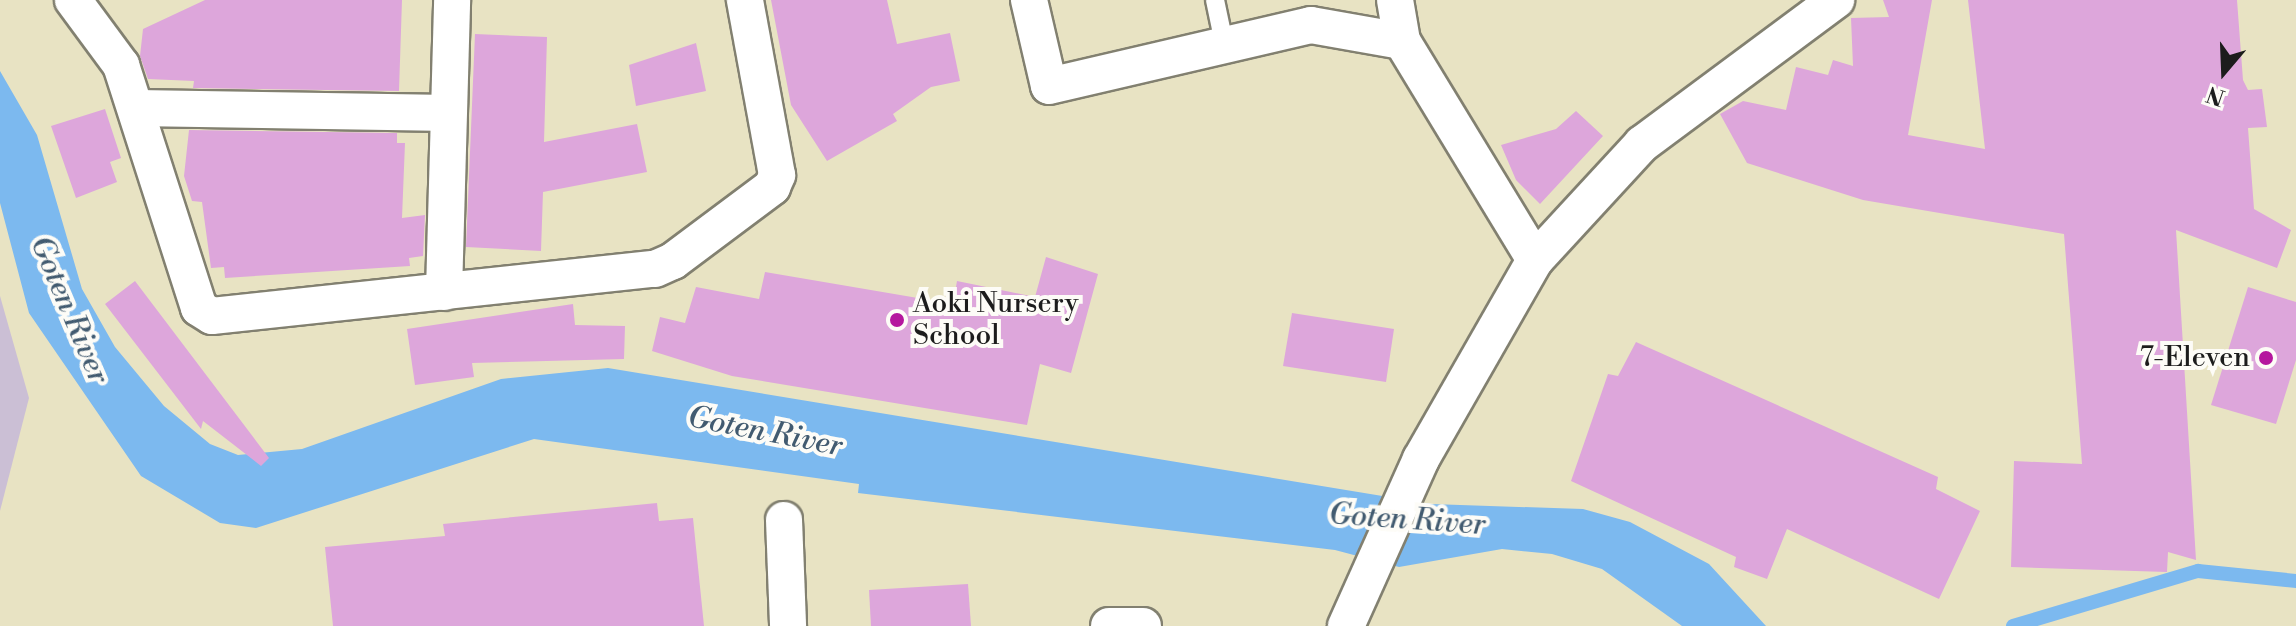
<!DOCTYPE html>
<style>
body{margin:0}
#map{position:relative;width:2296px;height:626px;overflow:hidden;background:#e8e3c3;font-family:"Libre Bodoni",serif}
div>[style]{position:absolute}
.industrial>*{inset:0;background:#cbbfd5}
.water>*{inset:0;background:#7cb9ef}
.stream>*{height:14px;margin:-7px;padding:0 7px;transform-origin:7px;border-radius:7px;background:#7cb9ef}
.building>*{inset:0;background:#dda6db}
.roads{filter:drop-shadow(2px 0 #828070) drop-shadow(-2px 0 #828070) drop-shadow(0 2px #828070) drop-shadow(0 -2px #828070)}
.lane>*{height:18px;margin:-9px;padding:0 9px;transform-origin:9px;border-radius:9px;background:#fff}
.street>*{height:36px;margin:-18px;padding:0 18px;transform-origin:18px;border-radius:18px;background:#fff}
.dots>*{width:22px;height:22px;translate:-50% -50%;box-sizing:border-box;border:4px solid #fdfcf7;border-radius:50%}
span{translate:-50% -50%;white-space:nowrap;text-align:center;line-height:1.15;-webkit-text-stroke:8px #fdfcf7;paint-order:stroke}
.poi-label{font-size:28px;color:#1c1c1c}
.left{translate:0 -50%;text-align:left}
.right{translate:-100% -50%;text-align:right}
.water-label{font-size:30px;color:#425b70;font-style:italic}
.north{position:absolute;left:2184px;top:32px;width:80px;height:80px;-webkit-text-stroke:6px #fdfcf7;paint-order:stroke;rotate:199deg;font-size:22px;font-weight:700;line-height:32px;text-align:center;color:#1c1c1c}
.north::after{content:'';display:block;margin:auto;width:28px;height:36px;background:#1c1c1c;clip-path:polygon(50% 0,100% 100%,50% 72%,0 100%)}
</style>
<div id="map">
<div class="industrial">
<i style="clip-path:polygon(0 296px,29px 398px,0 511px)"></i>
</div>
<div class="water">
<i style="clip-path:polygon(0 71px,37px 135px,82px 289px,115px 347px,164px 406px,210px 444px,238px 455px,302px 449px,501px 379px,608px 368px,1431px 504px,1583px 509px,1630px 522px,1709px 564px,1766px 626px,1682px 626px,1602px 569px,1552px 554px,1502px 549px,1399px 567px,1335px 550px,858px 493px,859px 484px,534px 439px,256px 528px,220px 523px,141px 476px,29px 313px,0 203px)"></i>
</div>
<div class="stream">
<i style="left:2013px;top:626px;width:193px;rotate:-16.6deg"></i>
<i style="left:2198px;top:571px;width:99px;rotate:5.8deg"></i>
</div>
<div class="building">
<i style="clip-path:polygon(205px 0,402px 0,399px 91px,193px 88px,194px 81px,148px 79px,140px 56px,143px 29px)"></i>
<i style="clip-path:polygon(771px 0,887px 0,897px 44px,950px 33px,960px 81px,931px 87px,893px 114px,897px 121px,827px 161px,791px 105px)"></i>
<i style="clip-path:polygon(1883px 0,1932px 0,1908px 135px,1985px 149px,1968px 0,2237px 0,2243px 80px,2248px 90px,2262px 89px,2267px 127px,2248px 128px,2254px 209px,2291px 230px,2277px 268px,2176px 230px,2196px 560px,2168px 552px,2167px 572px,2011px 567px,2014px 461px,2082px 464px,2064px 234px,1863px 200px,1747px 163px,1720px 114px,1743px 101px,1786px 110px,1796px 67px,1828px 75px,1833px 60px,1853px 66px,1851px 18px,1889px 17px)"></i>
<i style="clip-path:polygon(475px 34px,547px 37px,544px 142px,637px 124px,647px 172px,543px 192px,541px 251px,466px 247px)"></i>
<i style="clip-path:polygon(696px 43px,706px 91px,636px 106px,629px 65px)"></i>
<i style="clip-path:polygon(105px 109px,121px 158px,110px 162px,117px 182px,76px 198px,51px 126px)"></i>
<i style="clip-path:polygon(1576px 111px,1603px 136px,1540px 204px,1516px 180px,1501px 145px,1556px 129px)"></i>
<i style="clip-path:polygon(189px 130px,397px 133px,397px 143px,405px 143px,402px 218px,425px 215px,423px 256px,409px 258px,410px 266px,225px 278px,224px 267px,211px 268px,202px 202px,192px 201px,184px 176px)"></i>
<i style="clip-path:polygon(1046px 257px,1098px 274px,1071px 373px,1040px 364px,1027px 425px,732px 376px,652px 351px,660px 317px,685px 323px,696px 287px,759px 299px,765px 272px,953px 304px,957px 281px,1035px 297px)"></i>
<i style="clip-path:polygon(135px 281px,269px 458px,261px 466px,203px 421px,201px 429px,105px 304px)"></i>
<i style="clip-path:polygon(2248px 287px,2296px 302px,2296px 360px,2276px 424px,2211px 405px)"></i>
<i style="clip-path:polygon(573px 304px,575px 325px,625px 326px,624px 359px,472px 363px,474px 377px,415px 385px,407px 329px)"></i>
<i style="clip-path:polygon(1292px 313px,1394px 329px,1386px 382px,1283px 366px)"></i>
<i style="clip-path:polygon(1636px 342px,1938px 477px,1936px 489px,1980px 511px,1939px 599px,1787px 529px,1767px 579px,1734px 567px,1736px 557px,1571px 481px,1608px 374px,1618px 376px)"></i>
<i style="clip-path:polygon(657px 503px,659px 521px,693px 518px,704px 626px,333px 626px,325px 547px,445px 536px,443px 524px)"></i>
<i style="clip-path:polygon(968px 584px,971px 626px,871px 626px,869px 590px)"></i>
</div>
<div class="roads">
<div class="lane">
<i style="left:1215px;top:0;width:44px;rotate:78.2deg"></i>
</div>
<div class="street">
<i style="left:73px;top:0;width:81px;rotate:53.6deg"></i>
<i style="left:121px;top:65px;width:255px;rotate:72.2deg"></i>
<i style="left:199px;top:308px;width:15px;rotate:32deg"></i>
<i style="left:212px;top:316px;width:445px;rotate:-6.1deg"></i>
<i style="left:655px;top:269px;width:20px;rotate:-24deg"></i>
<i style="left:673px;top:261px;width:124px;rotate:-36.8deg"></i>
<i style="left:772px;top:187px;width:13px;rotate:-67deg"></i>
<i style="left:777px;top:175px;width:178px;rotate:-100.4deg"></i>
<i style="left:1029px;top:0;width:88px;rotate:76.9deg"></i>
<i style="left:1049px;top:86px;width:269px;rotate:-13.1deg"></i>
<i style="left:1311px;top:25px;width:92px;rotate:10deg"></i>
<i style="left:1395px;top:0;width:42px;rotate:80.3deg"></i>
<i style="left:1402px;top:41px;width:256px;rotate:58.7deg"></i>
<i style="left:139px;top:108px;width:309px;rotate:0.9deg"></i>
<i style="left:444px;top:292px;width:292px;rotate:-88.4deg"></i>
<i style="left:784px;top:520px;width:106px;rotate:87.8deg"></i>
<i style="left:1109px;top:626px;width:34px"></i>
<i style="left:1346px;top:626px;width:183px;rotate:-65.8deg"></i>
<i style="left:1421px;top:459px;width:229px;rotate:-60.2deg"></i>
<i style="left:1535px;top:260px;width:158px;rotate:-47.3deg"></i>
<i style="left:1642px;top:144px;width:242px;rotate:-36.6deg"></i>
</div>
</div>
<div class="dots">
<i style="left:897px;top:320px;background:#b5179e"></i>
<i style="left:2266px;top:358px;background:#b5179e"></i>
</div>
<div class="poi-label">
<span class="left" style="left:913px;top:320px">Aoki Nursery<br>School</span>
<span class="right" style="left:2250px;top:358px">7-Eleven</span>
</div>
<div class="water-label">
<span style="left:69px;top:310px;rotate:67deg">Goten River</span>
<span style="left:765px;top:432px;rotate:11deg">Goten River</span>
<span style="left:1407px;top:520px;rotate:4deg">Goten River</span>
</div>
<div class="north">N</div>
</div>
